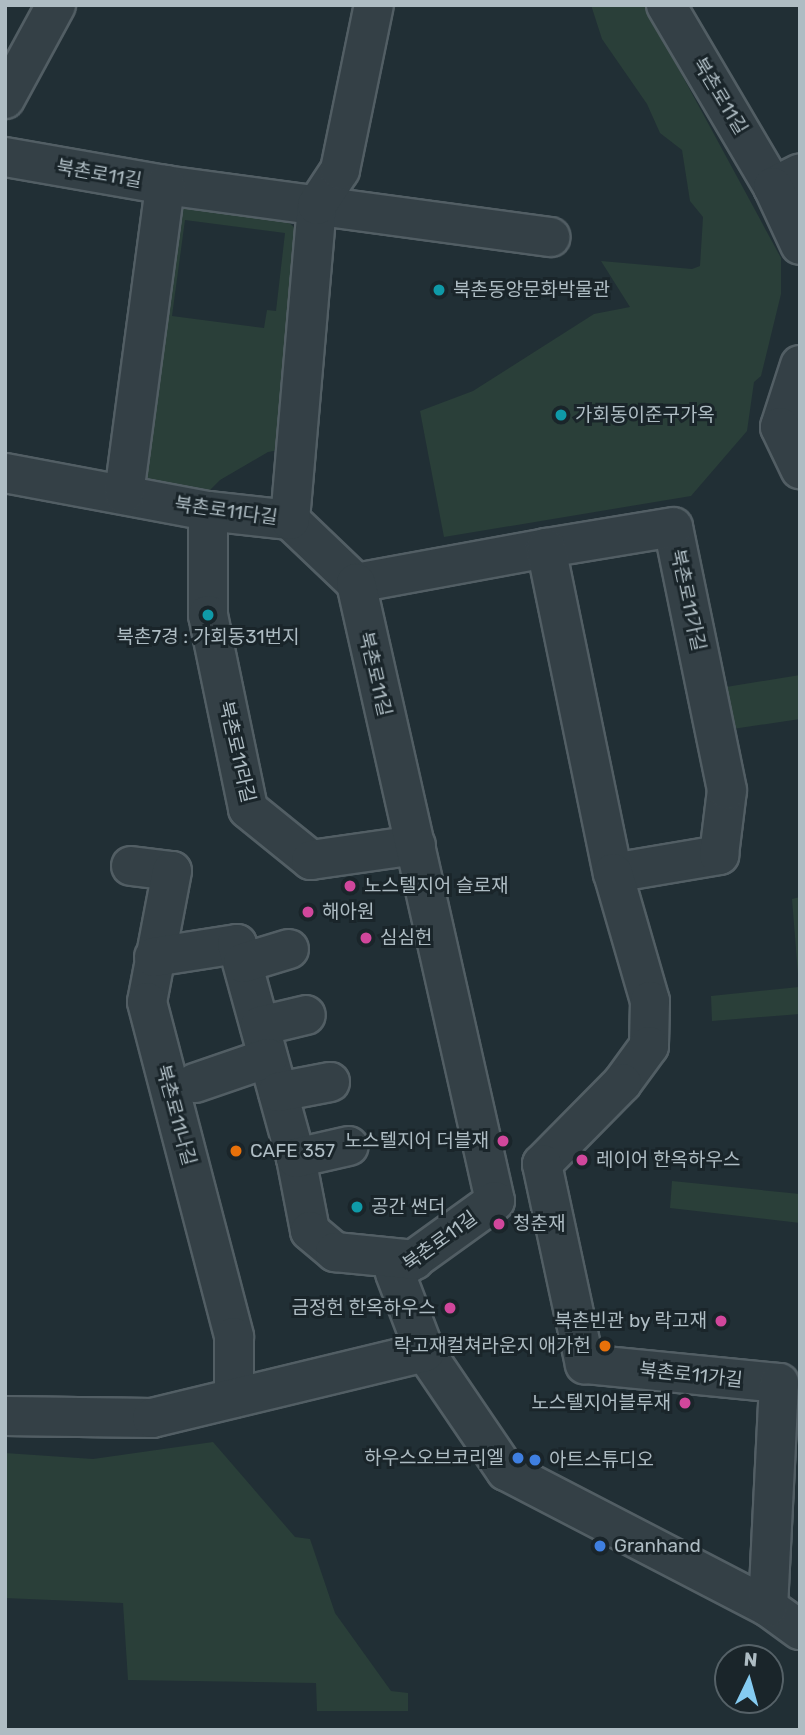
<!DOCTYPE html>
<meta charset="utf-8">
<style>
body{margin:0}
#map{position:relative;width:805px;height:1735px;overflow:hidden;background:#212f35;font-family:Rubik,"Noto Sans KR",sans-serif}
div>[style]{position:absolute}
.green>*{inset:0;background:#2a3f39}
.roads{filter:drop-shadow(2px 0 #525e64) drop-shadow(-2px 0 #525e64) drop-shadow(0 2px #525e64) drop-shadow(0 -2px #525e64)}
.minor>*{height:38px;margin:-19px;padding:0 19px;transform-origin:19px;border-radius:19px;background:#344046}
.dots>*{width:19px;height:19px;translate:-50% -50%;box-sizing:border-box;border:4px solid #1a252a;border-radius:50%}
span{translate:-50% -50%;white-space:nowrap;text-align:center;line-height:1.15;-webkit-text-stroke:6px #1a252a;paint-order:stroke}
.street-label{font-size:19px;color:#aebcc3}
.poi-label{font-size:19px;color:#aebcc3}
.left{translate:0 -50%;text-align:left}
.right{translate:-100% -50%;text-align:right}
.frame{position:absolute;inset:0;border:7px solid #aebcc3;pointer-events:none}
.north{position:absolute;left:714px;top:1644px;width:70px;height:70px;box-sizing:border-box;background:#1a252a;border:2px solid #556167;border-radius:50%;rotate:5deg;font-size:19px;font-weight:700;line-height:28px;text-align:center;color:#aebcc3}
.north::after{content:'';display:block;margin:auto;width:24px;height:32px;background:#85cbf1;clip-path:polygon(50% 0,100% 100%,50% 72%,0 100%)}
</style>
<div id="map">
<div class="green">
<i style="clip-path:polygon(591px 5px,644px 5px,781px 258px,781px 294px,761px 376px,754px 382px,747px 431px,691px 496px,444px 537px,420px 411px,473px 391px,594px 314px,630px 307px,601px 261px,692px 269px,700px 266px,703px 217px,690px 201px,682px 150px,660px 133px,647px 104px,602px 39px)"></i>
<i style="clip-path:polygon(evenodd,177px 199px,275px 209px,304px 237px,284px 449px,268px 452px,220px 480px,199px 501px,135px 476px,177px 199px,185px 220px,285px 233px,276px 311px,267px 310px,264px 328px,172px 316px,185px 220px)"></i>
<i style="clip-path:polygon(800px 675px,800px 719px,726px 730px,720px 688px)"></i>
<i style="clip-path:polygon(800px 897px,800px 1014px,712px 1021px,711px 996px,799px 987px,792px 899px)"></i>
<i style="clip-path:polygon(672px 1181px,800px 1194px,800px 1223px,670px 1208px)"></i>
<i style="clip-path:polygon(213px 1442px,295px 1537px,310px 1539px,335px 1613px,391px 1691px,408px 1693px,408px 1711px,317px 1711px,316px 1683px,128px 1680px,123px 1603px,5px 1598px,5px 1453px,93px 1459px)"></i>
</div>
<div class="roads">
<div class="minor">
<i style="left:666px;top:5px;width:211px;rotate:59.5deg"></i>
<i style="left:773px;top:187px;width:30px;rotate:-27deg"></i>
<i style="left:5px;top:99px;width:107px;rotate:-61.5deg"></i>
<i style="left:5px;top:157px;width:162px;rotate:9.9deg"></i>
<i style="left:165px;top:185px;width:389px;rotate:7.7deg"></i>
<i style="left:773px;top:187px;width:64px;rotate:65deg"></i>
<i style="left:800px;top:365px;width:65px;rotate:107.9deg"></i>
<i style="left:780px;top:427px;width:47px;rotate:64.5deg"></i>
<i style="left:5px;top:473px;width:207px;rotate:10.6deg"></i>
<i style="left:208px;top:511px;width:82px;rotate:6.3deg"></i>
<i style="left:290px;top:520px;width:91px;rotate:43.7deg"></i>
<i style="left:356px;top:583px;width:193px;rotate:-10.4deg"></i>
<i style="left:124px;top:494px;width:312px;rotate:-82.4deg"></i>
<i style="left:208px;top:511px;width:104px;rotate:90deg"></i>
<i style="left:208px;top:615px;width:198px;rotate:78.3deg"></i>
<i style="left:248px;top:809px;width:81px;rotate:39deg"></i>
<i style="left:311px;top:860px;width:106px;rotate:-8.1deg"></i>
<i style="left:290px;top:520px;width:316px;rotate:-85.1deg"></i>
<i style="left:317px;top:205px;width:42px;rotate:-56.7deg"></i>
<i style="left:340px;top:170px;width:168px;rotate:-78.4deg"></i>
<i style="left:356px;top:583px;width:633px;rotate:77.32deg"></i>
<i style="left:495px;top:1201px;width:123px;rotate:144.2deg"></i>
<i style="left:395px;top:1273px;width:85px;rotate:69.2deg"></i>
<i style="left:425px;top:1352px;width:144px;rotate:55.8deg"></i>
<i style="left:506px;top:1471px;width:295px;rotate:27.4deg"></i>
<i style="left:768px;top:1607px;width:39px;rotate:36deg"></i>
<i style="left:131px;top:866px;width:41px;rotate:7deg"></i>
<i style="left:172px;top:871px;width:133px;rotate:100.8deg"></i>
<i style="left:147px;top:1002px;width:346px;rotate:75.4deg"></i>
<i style="left:234px;top:1337px;width:61px;rotate:90deg"></i>
<i style="left:613px;top:873px;width:108px;rotate:-9.6deg"></i>
<i style="left:719px;top:855px;width:65px;rotate:-83deg"></i>
<i style="left:727px;top:790px;width:268px;rotate:-101.6deg"></i>
<i style="left:673px;top:527px;width:129px;rotate:170.6deg"></i>
<i style="left:546px;top:548px;width:332px;rotate:78.4deg"></i>
<i style="left:613px;top:873px;width:133px;rotate:73.9deg"></i>
<i style="left:650px;top:1001px;width:45px;rotate:91.3deg"></i>
<i style="left:649px;top:1046px;width:46px;rotate:126.1deg"></i>
<i style="left:622px;top:1083px;width:114px;rotate:134.6deg"></i>
<i style="left:542px;top:1164px;width:205px;rotate:77.9deg"></i>
<i style="left:585px;top:1364px;width:195px;rotate:5.6deg"></i>
<i style="left:779px;top:1383px;width:224px;rotate:92.8deg"></i>
<i style="left:154px;top:957px;width:84px;rotate:-8.9deg"></i>
<i style="left:237px;top:944px;width:222px;rotate:74.6deg"></i>
<i style="left:296px;top:1158px;width:74px;rotate:79.1deg"></i>
<i style="left:310px;top:1231px;width:33px;rotate:40deg"></i>
<i style="left:335px;top:1252px;width:80px;rotate:5.7deg"></i>
<i style="left:243px;top:963px;width:48px;rotate:-16.9deg"></i>
<i style="left:260px;top:1026px;width:47px;rotate:-13.4deg"></i>
<i style="left:195px;top:1083px;width:77px;rotate:-18.9deg"></i>
<i style="left:278px;top:1092px;width:53px;rotate:-10.9deg"></i>
<i style="left:296px;top:1158px;width:54px;rotate:-12.8deg"></i>
<i style="left:5px;top:1416px;width:147px;rotate:0.8deg"></i>
<i style="left:152px;top:1418px;width:281px;rotate:-13.6deg"></i>
</div>
</div>
<div class="dots">
<i style="left:439px;top:290px;background:#0f9aa8"></i>
<i style="left:561px;top:415px;background:#0f9aa8"></i>
<i style="left:208px;top:615px;background:#0f9aa8"></i>
<i style="left:350px;top:886px;background:#d1479c"></i>
<i style="left:308px;top:912px;background:#d1479c"></i>
<i style="left:366px;top:938px;background:#d1479c"></i>
<i style="left:503px;top:1141px;background:#d1479c"></i>
<i style="left:236px;top:1151px;background:#e8710a"></i>
<i style="left:582px;top:1160px;background:#d1479c"></i>
<i style="left:357px;top:1207px;background:#0f9aa8"></i>
<i style="left:499px;top:1224px;background:#d1479c"></i>
<i style="left:450px;top:1308px;background:#d1479c"></i>
<i style="left:721px;top:1321px;background:#d1479c"></i>
<i style="left:605px;top:1346px;background:#e8710a"></i>
<i style="left:685px;top:1403px;background:#d1479c"></i>
<i style="left:518px;top:1458px;background:#3f7fe0"></i>
<i style="left:535px;top:1460px;background:#3f7fe0"></i>
<i style="left:600px;top:1546px;background:#3f7fe0"></i>
</div>
<div class="street-label">
<span style="left:720px;top:96px;rotate:59deg">북촌로11길</span>
<span style="left:99px;top:174px;rotate:10deg">북촌로11길</span>
<span style="left:226px;top:511px;rotate:8deg">북촌로11다길</span>
<span style="left:688px;top:600px;rotate:78deg">북촌로11가길</span>
<span style="left:375px;top:674px;rotate:77deg">북촌로11길</span>
<span style="left:237px;top:752px;rotate:77deg">북촌로11라길</span>
<span style="left:176px;top:1115px;rotate:75deg">북촌로11나길</span>
<span style="left:440px;top:1241px;rotate:-36deg">북촌로11길</span>
<span style="left:691px;top:1375px;rotate:6deg">북촌로11가길</span>
</div>
<div class="poi-label">
<span class="left" style="left:453px;top:290px">북촌동양문화박물관</span>
<span class="left" style="left:575px;top:415px">가회동이준구가옥</span>
<span style="left:208px;top:637px">북촌7경 : 가회동31번지</span>
<span class="left" style="left:364px;top:886px">노스텔지어 슬로재</span>
<span class="left" style="left:322px;top:912px">해아원</span>
<span class="left" style="left:380px;top:938px">심심헌</span>
<span class="right" style="left:489px;top:1141px">노스텔지어 더블재</span>
<span class="left" style="left:250px;top:1151px">CAFE 357</span>
<span class="left" style="left:596px;top:1160px">레이어 한옥하우스</span>
<span class="left" style="left:371px;top:1207px">공간 썬더</span>
<span class="left" style="left:513px;top:1224px">청춘재</span>
<span class="right" style="left:436px;top:1308px">금정헌 한옥하우스</span>
<span class="right" style="left:707px;top:1321px">북촌빈관 by 락고재</span>
<span class="right" style="left:591px;top:1346px">락고재컬쳐라운지 애가헌</span>
<span class="right" style="left:671px;top:1403px">노스텔지어블루재</span>
<span class="right" style="left:504px;top:1458px">하우스오브코리엘</span>
<span class="left" style="left:549px;top:1460px">아트스튜디오</span>
<span class="left" style="left:614px;top:1546px">Granhand</span>
</div>
<div class="frame"></div>
<div class="north">N</div>
</div>
